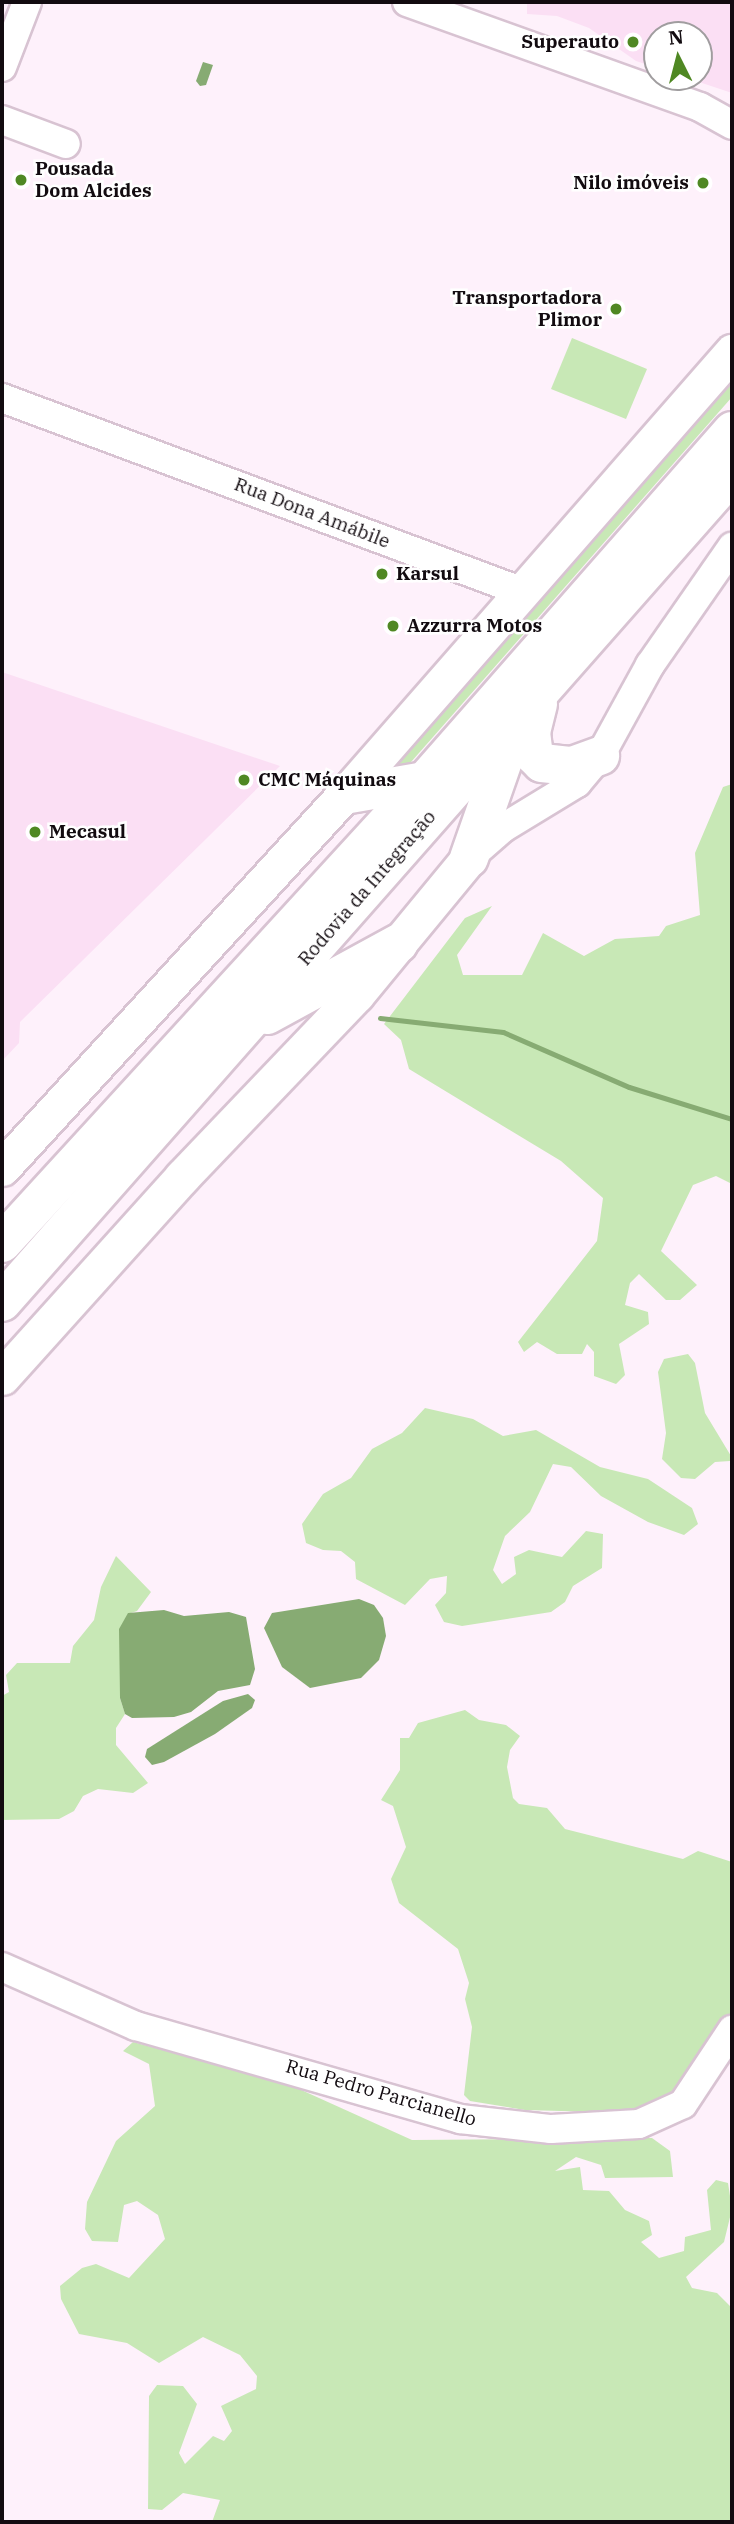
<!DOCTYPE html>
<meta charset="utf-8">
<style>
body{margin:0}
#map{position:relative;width:734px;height:2524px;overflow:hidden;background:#fef1fb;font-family:"IBM Plex Serif",serif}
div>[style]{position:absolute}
.built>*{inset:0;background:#fbdff4}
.green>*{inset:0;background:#c8e8b6}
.water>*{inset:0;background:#87ab73}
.stream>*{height:5px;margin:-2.5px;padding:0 2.5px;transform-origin:2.5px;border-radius:2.5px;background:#87ab73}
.roads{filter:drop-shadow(2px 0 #d8c3d2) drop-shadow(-2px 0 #d8c3d2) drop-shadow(0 2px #d8c3d2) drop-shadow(0 -2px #d8c3d2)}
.minor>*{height:28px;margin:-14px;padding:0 14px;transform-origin:14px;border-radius:14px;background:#fff}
.major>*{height:35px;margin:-17.5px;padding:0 17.5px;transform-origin:17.5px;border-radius:17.5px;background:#fff}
.highway>*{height:38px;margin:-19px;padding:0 19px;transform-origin:19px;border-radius:19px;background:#fff}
.dots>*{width:19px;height:19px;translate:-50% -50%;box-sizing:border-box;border:4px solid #fff;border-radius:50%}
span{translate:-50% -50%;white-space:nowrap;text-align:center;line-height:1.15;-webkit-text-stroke:5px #fff;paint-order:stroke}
.poi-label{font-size:19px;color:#120b10;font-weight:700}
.right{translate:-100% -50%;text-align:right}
.left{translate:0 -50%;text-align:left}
.street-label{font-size:19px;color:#120b10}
.frame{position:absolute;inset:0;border:4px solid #120b10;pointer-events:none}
.north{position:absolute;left:643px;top:21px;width:70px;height:70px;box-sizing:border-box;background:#fff;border:2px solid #a09d9f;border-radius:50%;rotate:354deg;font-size:19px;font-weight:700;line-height:28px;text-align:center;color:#120b10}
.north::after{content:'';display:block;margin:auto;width:24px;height:32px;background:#4f8823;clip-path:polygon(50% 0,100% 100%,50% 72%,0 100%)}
</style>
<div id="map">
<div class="built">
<i style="clip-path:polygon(527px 2px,732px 2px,732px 93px,684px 77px,699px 77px,699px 35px,657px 35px,657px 68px,636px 61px,589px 28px,557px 16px,527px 14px)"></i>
<i style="clip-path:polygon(2px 672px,280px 766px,20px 1022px,19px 1043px,2px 1061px)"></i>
</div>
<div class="green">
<i style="clip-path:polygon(572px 338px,647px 369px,626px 419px,551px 389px)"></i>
<i style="clip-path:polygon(732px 375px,732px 397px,404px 770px,377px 779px,601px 530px)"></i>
<i style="clip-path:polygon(732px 784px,732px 1184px,716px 1176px,693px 1185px,661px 1251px,697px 1285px,680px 1300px,666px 1300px,639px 1274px,630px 1283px,625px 1305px,648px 1312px,649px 1324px,619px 1344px,625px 1375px,616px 1384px,594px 1376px,594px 1352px,587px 1344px,582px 1354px,557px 1354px,537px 1342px,524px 1352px,518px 1342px,597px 1241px,603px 1198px,561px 1161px,409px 1069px,401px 1040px,384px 1024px,465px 918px,492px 906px,457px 955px,463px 975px,522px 975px,543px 933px,584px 956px,615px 939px,659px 936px,666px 926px,700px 915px,695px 853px,723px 787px)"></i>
<i style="clip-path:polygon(688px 1354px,695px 1363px,705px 1413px,731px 1456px,730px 1461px,715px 1462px,695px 1479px,681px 1478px,662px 1459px,666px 1433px,658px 1372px,664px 1359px)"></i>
<i style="clip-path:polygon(425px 1408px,473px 1419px,503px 1436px,536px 1430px,600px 1467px,648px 1479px,692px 1508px,698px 1524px,684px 1535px,648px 1522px,601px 1496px,571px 1467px,553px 1464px,530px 1512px,505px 1536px,493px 1570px,502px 1584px,516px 1574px,514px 1557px,529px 1550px,562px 1557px,586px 1531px,603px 1534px,602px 1568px,573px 1586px,565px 1602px,551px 1612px,462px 1626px,444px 1622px,435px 1605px,446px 1593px,447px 1576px,430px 1579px,405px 1605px,356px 1579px,355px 1562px,341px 1551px,323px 1550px,306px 1543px,302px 1524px,323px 1494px,351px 1478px,372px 1449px,402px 1433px)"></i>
<i style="clip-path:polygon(116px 1556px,151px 1592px,137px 1611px,128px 1614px,120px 1698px,125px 1714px,116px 1728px,116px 1745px,148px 1783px,133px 1793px,98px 1789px,83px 1796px,74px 1811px,59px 1819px,2px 1820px,2px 1696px,9px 1692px,6px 1675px,17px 1663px,70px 1663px,73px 1646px,94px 1620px,101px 1587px)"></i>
<i style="clip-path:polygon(465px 1710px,479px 1720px,506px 1725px,520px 1736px,510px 1750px,507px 1767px,513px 1798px,519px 1804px,547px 1808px,565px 1829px,683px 1859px,698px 1851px,732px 1862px,732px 2014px,696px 2071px,673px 2091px,633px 2113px,525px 2110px,470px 2101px,464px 2095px,472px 2027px,465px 1999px,469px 1983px,458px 1949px,399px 1903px,391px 1879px,406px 1847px,393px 1806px,381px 1800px,400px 1770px,400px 1738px,409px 1738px,418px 1723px)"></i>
<i style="clip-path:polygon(133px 2042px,288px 2084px,412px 2140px,652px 2138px,670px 2151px,673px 2177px,605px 2178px,601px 2165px,576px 2157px,555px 2171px,580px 2167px,583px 2190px,609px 2191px,625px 2210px,649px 2221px,652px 2235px,641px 2242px,659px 2258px,684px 2251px,685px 2237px,711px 2230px,707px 2190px,716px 2180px,728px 2183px,732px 2209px,724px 2242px,686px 2277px,692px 2288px,717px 2293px,732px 2308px,732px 2522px,212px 2522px,220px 2500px,183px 2493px,162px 2510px,148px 2509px,149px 2396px,157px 2385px,183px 2386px,197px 2404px,179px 2453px,185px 2464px,213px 2436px,224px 2441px,232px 2431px,221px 2406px,256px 2389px,257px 2376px,240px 2355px,203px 2337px,159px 2363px,127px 2343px,79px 2334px,61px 2299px,60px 2286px,82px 2268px,96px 2264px,129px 2278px,165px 2239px,158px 2215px,137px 2201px,124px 2205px,118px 2242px,92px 2241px,85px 2229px,87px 2202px,116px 2141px,155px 2106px,149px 2064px,123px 2051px)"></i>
</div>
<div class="water">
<i style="clip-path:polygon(203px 62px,213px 65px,206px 85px,200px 86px,196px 81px)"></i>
<i style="clip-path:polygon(359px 1599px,374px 1605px,383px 1618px,386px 1636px,379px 1660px,361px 1678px,310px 1688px,282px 1667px,264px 1628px,272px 1613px)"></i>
<i style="clip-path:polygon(164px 1610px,184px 1616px,229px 1612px,246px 1617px,255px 1669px,250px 1685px,218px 1691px,191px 1712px,174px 1717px,132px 1718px,125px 1714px,120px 1698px,119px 1629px,128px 1613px)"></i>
<i style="clip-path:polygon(248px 1694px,255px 1700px,252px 1708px,215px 1734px,164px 1762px,152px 1765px,145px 1757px,147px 1749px,223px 1701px)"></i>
</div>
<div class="stream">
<i style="left:380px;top:1018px;width:124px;rotate:6.5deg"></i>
<i style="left:503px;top:1032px;width:137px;rotate:23.6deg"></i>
<i style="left:629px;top:1087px;width:108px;rotate:17.3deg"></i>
</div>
<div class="roads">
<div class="minor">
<i style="left:407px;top:2px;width:311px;rotate:19.7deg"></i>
<i style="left:700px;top:107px;width:37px;rotate:29deg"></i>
<i style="left:2px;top:67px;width:70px;rotate:-69deg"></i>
<i style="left:2px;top:120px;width:68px;rotate:20.6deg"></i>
<i style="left:2px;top:398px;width:556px;rotate:20.42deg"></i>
<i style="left:471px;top:856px;width:43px;rotate:-41.2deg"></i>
<i style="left:503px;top:828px;width:87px;rotate:-31.3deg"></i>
<i style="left:577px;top:783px;width:35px;rotate:-50deg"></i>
<i style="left:600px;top:756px;width:104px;rotate:-61.2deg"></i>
<i style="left:650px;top:665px;width:144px;rotate:-55.2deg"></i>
<i style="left:2px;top:1967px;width:146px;rotate:23.8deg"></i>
<i style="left:136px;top:2026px;width:337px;rotate:16deg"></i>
<i style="left:460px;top:2119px;width:92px;rotate:6.3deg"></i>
<i style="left:551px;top:2129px;width:88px;rotate:-3.3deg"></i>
<i style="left:639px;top:2124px;width:48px;rotate:-24.4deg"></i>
<i style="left:683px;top:2104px;width:89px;rotate:-56.5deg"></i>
</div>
<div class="major">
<i style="left:2px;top:1168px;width:522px;rotate:-47.48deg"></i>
<i style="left:355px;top:783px;width:573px;rotate:-48.82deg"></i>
<i style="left:2px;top:1377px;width:269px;rotate:-48deg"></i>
<i style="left:182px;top:1177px;width:252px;rotate:-46.3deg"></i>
<i style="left:356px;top:995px;width:178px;rotate:-50.5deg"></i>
</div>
<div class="highway">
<i style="left:538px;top:704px;width:29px;rotate:104deg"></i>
<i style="left:531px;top:732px;width:23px;rotate:83deg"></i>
<i style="left:534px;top:755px;width:11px;rotate:45deg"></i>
<i style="left:542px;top:763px;width:30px;rotate:6deg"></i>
<i style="left:572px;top:766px;width:30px;rotate:-20deg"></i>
<i style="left:344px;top:795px;width:82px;rotate:-9.8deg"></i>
<i style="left:469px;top:858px;width:130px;rotate:-70.7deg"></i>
<i style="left:267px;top:1015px;width:150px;rotate:-28.6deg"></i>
<i style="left:2px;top:1243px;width:626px;rotate:-47.52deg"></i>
<i style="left:425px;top:781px;width:466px;rotate:-48.7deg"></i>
<i style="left:2px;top:1302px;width:1104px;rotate:-48.6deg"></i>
</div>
</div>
<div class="dots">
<i style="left:633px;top:42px;background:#4f8823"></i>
<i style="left:21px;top:180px;background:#4f8823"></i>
<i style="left:703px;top:183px;background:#4f8823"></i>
<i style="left:616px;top:309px;background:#4f8823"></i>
<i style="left:382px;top:574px;background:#4f8823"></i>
<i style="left:393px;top:626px;background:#4f8823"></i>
<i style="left:244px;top:780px;background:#4f8823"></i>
<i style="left:35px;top:832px;background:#4f8823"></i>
</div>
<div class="poi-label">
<span class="right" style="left:619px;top:42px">Superauto</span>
<span class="left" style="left:35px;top:180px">Pousada<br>Dom Alcides</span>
<span class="right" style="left:689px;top:183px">Nilo imóveis</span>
<span class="right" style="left:602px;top:309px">Transportadora<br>Plimor</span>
<span class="left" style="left:396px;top:574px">Karsul</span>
<span class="left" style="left:407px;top:626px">Azzurra Motos</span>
<span class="left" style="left:258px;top:780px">CMC Máquinas</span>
<span class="left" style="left:49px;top:832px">Mecasul</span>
</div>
<div class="street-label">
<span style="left:312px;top:513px;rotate:21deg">Rua Dona Amábile</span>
<span style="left:367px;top:888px;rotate:-49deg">Rodovia da Integração</span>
<span style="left:381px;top:2093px;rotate:16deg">Rua Pedro Parcianello</span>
</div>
<div class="frame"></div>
<div class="north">N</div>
</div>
